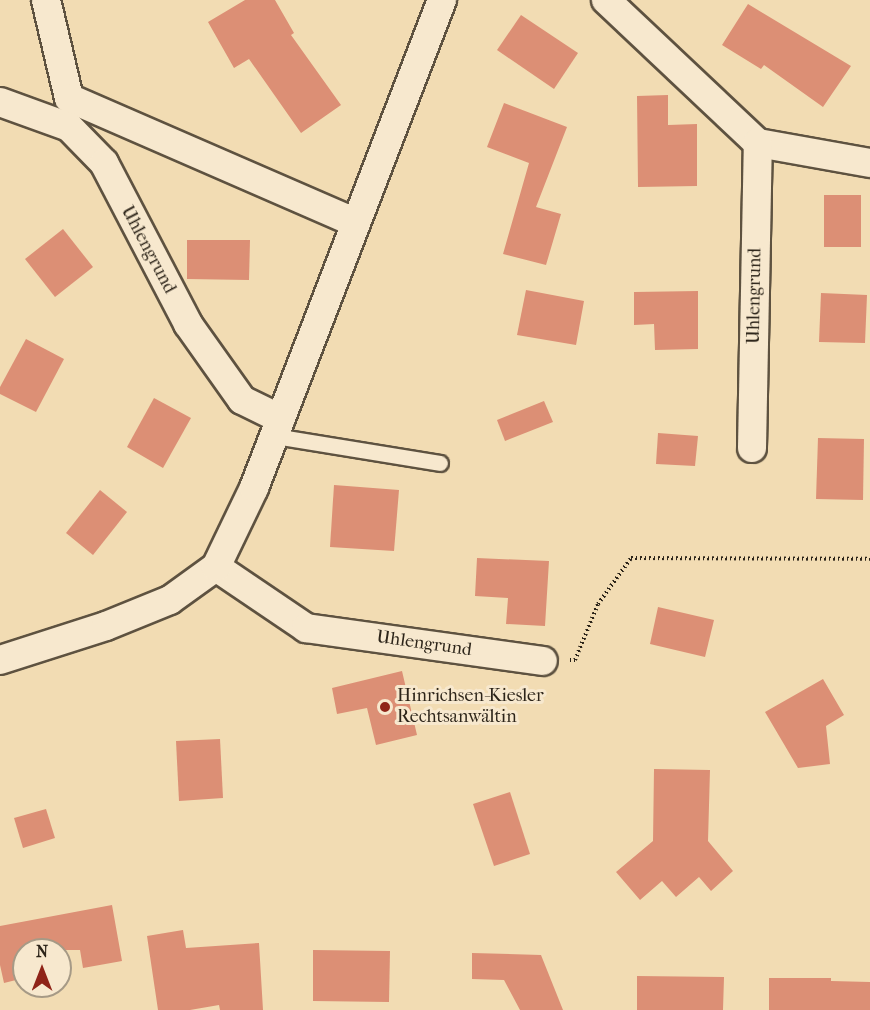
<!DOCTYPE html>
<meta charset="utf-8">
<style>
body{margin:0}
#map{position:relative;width:870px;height:1010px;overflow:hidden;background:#f2dcb3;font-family:"IM FELL French Canon",serif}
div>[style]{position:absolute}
.building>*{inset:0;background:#dc8f75}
.path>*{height:4px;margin-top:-2px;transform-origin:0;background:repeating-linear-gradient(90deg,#2c2419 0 1.5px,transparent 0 4.5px)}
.roads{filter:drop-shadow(2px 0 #5e5240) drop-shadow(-2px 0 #5e5240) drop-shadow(0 2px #5e5240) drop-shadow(0 -2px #5e5240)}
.lane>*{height:15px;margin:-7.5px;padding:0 7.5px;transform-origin:7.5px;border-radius:7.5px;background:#f7e8ce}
.street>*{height:28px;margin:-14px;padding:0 14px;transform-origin:14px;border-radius:14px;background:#f7e8ce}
.dots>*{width:16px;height:16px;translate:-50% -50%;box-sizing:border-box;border:3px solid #f7e8ce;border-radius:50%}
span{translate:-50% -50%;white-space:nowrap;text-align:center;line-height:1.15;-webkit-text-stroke:6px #f7e8ce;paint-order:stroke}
.street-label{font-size:18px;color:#2c2419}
.poi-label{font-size:18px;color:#2c2419}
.left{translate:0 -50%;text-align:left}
.north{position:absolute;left:12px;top:938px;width:60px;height:60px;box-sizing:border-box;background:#f7e8ce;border:2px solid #a69a86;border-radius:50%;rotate:0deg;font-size:16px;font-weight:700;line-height:24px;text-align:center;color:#2c2419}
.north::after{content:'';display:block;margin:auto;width:21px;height:27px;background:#8f2418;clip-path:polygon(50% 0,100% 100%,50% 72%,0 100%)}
</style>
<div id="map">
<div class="building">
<i style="clip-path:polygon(245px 0,275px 0,294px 33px,291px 35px,341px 105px,301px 133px,249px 59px,234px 68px,208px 22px)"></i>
<i style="clip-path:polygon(748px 4px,851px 66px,823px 107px,764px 65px,761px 69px,722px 45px)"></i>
<i style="clip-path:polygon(521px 15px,578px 53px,554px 89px,497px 50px)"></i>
<i style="clip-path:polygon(668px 95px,668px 125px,697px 124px,697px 186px,638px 187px,637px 96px)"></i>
<i style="clip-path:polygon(504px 103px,567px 127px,536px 207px,561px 214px,546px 265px,503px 254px,529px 163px,487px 147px)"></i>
<i style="clip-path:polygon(824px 195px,861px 195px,861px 247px,824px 247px)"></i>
<i style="clip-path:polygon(63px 229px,93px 267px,55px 297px,25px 259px)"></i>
<i style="clip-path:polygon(187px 240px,250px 240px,249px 280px,187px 279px)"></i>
<i style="clip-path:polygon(526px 290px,584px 301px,576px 345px,517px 335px)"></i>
<i style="clip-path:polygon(698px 291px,698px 349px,655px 350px,654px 324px,634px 325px,634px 292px)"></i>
<i style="clip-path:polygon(821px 293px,867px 295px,865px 343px,819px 342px)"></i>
<i style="clip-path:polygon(26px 339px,64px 359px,36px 412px,0 394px,0 387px)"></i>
<i style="clip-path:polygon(154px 398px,191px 418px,163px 468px,127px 447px)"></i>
<i style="clip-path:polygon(544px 401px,553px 422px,505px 441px,497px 420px)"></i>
<i style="clip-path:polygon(658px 433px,698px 436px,695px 466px,656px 464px)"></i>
<i style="clip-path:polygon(818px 438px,864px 439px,863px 500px,816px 499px)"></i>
<i style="clip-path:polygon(334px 485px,399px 490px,394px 551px,330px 547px)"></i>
<i style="clip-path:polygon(100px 490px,127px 512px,93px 555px,66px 533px)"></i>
<i style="clip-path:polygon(477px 558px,549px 561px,545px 626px,506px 624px,508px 598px,475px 596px)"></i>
<i style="clip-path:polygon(658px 607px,714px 620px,705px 657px,650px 644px)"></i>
<i style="clip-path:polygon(402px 671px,417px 735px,376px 745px,367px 708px,337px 714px,332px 688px)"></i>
<i style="clip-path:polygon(823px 679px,844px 715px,826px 726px,830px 764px,798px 768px,765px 712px)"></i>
<i style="clip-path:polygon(220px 739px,223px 798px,179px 801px,176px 741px)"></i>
<i style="clip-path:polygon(654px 769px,710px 770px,708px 841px,733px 871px,711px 891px,699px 877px,676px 897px,662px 881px,640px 900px,616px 872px,653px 841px)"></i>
<i style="clip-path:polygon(510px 792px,530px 854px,494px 866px,473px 804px)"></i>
<i style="clip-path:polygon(46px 809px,55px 838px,23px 848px,14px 818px)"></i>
<i style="clip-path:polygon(112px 905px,122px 961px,83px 968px,80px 950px,24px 950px,24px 978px,4px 983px,0 965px,0 926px)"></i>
<i style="clip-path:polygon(183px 930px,186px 948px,259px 943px,263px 1010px,220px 1010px,219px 1005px,190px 1010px,158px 1010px,147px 936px)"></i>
<i style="clip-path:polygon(313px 950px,390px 951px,389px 1002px,313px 1001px)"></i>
<i style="clip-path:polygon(472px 953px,541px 955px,563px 1010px,520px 1010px,504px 980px,472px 979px)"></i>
<i style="clip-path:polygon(637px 976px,724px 977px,723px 1010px,637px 1010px)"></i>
<i style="clip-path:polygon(769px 978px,831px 978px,831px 981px,870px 982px,870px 1010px,769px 1010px)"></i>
</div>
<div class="path">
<i style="left:570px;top:660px;width:5px"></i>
<i style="left:575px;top:660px;width:61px;rotate:-67.7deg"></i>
<i style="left:598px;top:604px;width:57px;rotate:-54.3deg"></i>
<i style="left:631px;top:558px;width:239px;rotate:0.2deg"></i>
</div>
<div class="roads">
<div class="lane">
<i style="left:275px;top:436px;width:167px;rotate:9.3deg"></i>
</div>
<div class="street">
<i style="left:46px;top:0;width:101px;rotate:76.8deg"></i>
<i style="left:69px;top:98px;width:313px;rotate:23.5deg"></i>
<i style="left:606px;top:0;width:209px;rotate:43.3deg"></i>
<i style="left:758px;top:143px;width:114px;rotate:10.1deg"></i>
<i style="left:0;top:102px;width:73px;rotate:19.9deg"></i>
<i style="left:69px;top:127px;width:50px;rotate:45.8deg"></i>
<i style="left:104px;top:163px;width:182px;rotate:62.4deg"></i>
<i style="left:188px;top:324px;width:93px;rotate:54.6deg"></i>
<i style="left:242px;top:400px;width:43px;rotate:26deg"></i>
<i style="left:752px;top:448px;width:305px;rotate:-88.9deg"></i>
<i style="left:216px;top:567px;width:109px;rotate:34.1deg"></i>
<i style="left:306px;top:628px;width:239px;rotate:7.9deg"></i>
<i style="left:0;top:660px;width:111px;rotate:-17.8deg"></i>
<i style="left:106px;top:626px;width:69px;rotate:-22.1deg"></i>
<i style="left:170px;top:600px;width:57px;rotate:-35.7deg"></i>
<i style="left:216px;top:567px;width:88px;rotate:-64.3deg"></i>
<i style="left:254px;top:488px;width:523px;rotate:-68.93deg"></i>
</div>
</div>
<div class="dots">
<i style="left:385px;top:707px;background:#8f2418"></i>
</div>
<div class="street-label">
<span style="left:148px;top:250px;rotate:62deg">Uhlengrund</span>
<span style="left:755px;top:296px;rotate:-89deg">Uhlengrund</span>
<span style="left:424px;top:644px;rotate:8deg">Uhlengrund</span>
</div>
<div class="poi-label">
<span class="left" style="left:397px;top:707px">Hinrichsen-Kiesler<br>Rechtsanwältin</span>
</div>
<div class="north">N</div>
</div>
